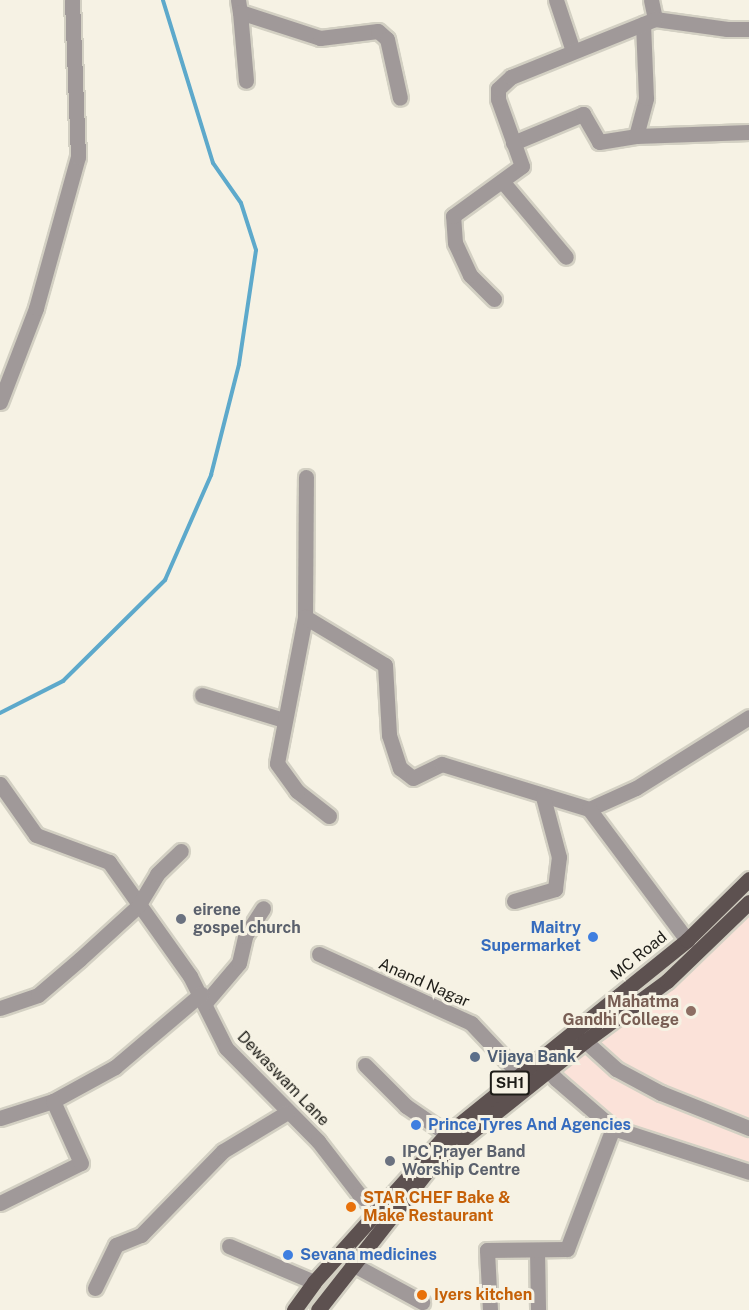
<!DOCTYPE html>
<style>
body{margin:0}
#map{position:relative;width:749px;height:1310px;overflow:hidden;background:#f6f2e4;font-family:"Public Sans",sans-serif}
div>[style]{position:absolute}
.education>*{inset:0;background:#fbe2d9}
.stream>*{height:4px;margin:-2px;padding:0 2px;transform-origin:2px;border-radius:2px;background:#5da9cb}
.roads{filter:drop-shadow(2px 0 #d3d0c3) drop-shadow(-2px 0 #d3d0c3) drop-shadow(0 2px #d3d0c3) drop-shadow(0 -2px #d3d0c3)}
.minor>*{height:15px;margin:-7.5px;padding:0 7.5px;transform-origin:7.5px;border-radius:7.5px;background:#a09999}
.primary>*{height:15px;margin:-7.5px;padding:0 7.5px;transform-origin:7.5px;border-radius:7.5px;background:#5d5150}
.dots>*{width:16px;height:16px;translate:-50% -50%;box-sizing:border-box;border:3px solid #f6f2e4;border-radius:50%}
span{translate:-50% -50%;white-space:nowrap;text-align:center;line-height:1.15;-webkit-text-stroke:6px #f6f2e4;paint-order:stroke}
.shield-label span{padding:2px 4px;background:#f6f2e4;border:2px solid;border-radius:4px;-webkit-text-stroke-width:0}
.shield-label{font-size:15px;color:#1e1d18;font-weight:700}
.worship-label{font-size:16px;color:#5b616d;font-weight:700}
.left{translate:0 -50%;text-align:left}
.shop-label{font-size:16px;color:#366cbe;font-weight:700}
.right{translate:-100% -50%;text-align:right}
.street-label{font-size:16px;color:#1e1d18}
.education-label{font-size:16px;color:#785e54;font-weight:700}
.service-label{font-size:16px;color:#4e5e75;font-weight:700}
.food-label{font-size:16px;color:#c56008;font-weight:700}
</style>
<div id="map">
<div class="education">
<i style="clip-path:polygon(749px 913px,749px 1165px,623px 1122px,558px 1073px)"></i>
</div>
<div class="stream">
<i style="left:0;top:713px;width:71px;rotate:-26.9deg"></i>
<i style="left:63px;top:681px;width:144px;rotate:-44.7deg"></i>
<i style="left:165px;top:580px;width:115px;rotate:-66.3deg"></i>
<i style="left:211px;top:475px;width:114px;rotate:-75.8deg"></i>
<i style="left:239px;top:364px;width:115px;rotate:-81.5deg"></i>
<i style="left:256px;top:250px;width:49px;rotate:-107.7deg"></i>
<i style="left:241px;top:203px;width:49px;rotate:-125deg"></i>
<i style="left:213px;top:163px;width:170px;rotate:-107.1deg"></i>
</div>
<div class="roads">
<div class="minor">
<i style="left:238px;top:0;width:12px;rotate:81deg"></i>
<i style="left:240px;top:12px;width:84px;rotate:18deg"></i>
<i style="left:320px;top:38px;width:58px;rotate:-6.9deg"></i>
<i style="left:378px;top:31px;width:12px;rotate:42deg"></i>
<i style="left:387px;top:39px;width:60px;rotate:77.6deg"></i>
<i style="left:556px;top:0;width:54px;rotate:71.6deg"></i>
<i style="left:651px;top:0;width:19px;rotate:78deg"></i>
<i style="left:655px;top:19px;width:73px;rotate:7.9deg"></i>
<i style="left:727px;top:29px;width:22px"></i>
<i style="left:240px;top:12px;width:69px;rotate:85deg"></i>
<i style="left:636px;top:136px;width:39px;rotate:-75deg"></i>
<i style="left:646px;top:98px;width:74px;rotate:-92.3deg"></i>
<i style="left:513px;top:143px;width:76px;rotate:-22.5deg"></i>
<i style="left:583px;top:114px;width:32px;rotate:60deg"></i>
<i style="left:599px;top:142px;width:37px;rotate:-9deg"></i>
<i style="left:636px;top:136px;width:113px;rotate:-2deg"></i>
<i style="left:502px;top:181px;width:99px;rotate:49.9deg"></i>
<i style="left:494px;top:299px;width:34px;rotate:-135deg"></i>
<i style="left:470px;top:275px;width:35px;rotate:-115deg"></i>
<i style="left:455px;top:243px;width:27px;rotate:-94deg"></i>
<i style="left:453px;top:216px;width:85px;rotate:-35.9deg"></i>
<i style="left:522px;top:166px;width:71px;rotate:-109.7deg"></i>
<i style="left:498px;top:99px;width:10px;rotate:-90deg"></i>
<i style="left:498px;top:89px;width:18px;rotate:-43deg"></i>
<i style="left:511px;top:77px;width:155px;rotate:-21.9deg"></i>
<i style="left:0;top:402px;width:101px;rotate:-69deg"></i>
<i style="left:36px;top:308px;width:157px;rotate:-74.5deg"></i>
<i style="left:78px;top:157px;width:157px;rotate:-92.2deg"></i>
<i style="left:305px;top:617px;width:140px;rotate:-89.6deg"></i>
<i style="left:202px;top:695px;width:86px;rotate:17deg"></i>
<i style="left:0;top:784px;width:62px;rotate:54.8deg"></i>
<i style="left:36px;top:835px;width:78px;rotate:20.3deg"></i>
<i style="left:109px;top:862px;width:140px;rotate:54.6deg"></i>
<i style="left:190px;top:976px;width:80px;rotate:63.4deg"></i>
<i style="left:226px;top:1048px;width:131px;rotate:45.3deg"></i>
<i style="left:318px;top:1141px;width:67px;rotate:52.3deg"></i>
<i style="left:359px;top:1194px;width:38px;rotate:42deg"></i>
<i style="left:589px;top:809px;width:51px;rotate:-24.1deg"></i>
<i style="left:636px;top:788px;width:133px;rotate:-32.1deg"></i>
<i style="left:329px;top:816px;width:41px;rotate:-142deg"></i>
<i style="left:297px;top:791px;width:34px;rotate:-126deg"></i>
<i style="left:277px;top:763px;width:149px;rotate:-79.1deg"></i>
<i style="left:305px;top:617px;width:93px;rotate:31deg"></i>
<i style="left:385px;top:665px;width:70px;rotate:86.7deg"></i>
<i style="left:389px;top:735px;width:35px;rotate:72deg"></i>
<i style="left:400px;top:768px;width:16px;rotate:38deg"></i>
<i style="left:413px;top:778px;width:32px;rotate:-26deg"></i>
<i style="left:442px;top:764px;width:154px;rotate:17deg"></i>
<i style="left:589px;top:809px;width:164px;rotate:53.2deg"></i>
<i style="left:514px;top:901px;width:43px;rotate:-16.3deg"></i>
<i style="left:555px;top:889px;width:32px;rotate:-83deg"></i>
<i style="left:559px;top:857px;width:62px;rotate:-104.9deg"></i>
<i style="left:319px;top:954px;width:167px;rotate:24.4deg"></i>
<i style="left:471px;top:1023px;width:71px;rotate:46.7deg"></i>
<i style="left:205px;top:1003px;width:52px;rotate:-49.6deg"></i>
<i style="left:239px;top:963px;width:28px;rotate:-77deg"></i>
<i style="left:245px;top:936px;width:33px;rotate:-57deg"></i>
<i style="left:0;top:1008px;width:40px;rotate:-18.9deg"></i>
<i style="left:38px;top:995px;width:55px;rotate:-40.6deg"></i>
<i style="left:80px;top:959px;width:79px;rotate:-42.4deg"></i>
<i style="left:138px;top:906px;width:37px;rotate:-59deg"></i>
<i style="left:157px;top:874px;width:33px;rotate:-44deg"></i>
<i style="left:585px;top:1041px;width:42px;rotate:42.1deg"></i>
<i style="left:616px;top:1069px;width:51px;rotate:28.1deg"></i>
<i style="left:661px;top:1093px;width:95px;rotate:21.7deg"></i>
<i style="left:540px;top:1060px;width:25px;rotate:50deg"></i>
<i style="left:556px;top:1079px;width:75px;rotate:40.7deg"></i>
<i style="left:613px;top:1128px;width:143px;rotate:17.9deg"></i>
<i style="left:365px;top:1065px;width:58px;rotate:45deg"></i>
<i style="left:406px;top:1106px;width:50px;rotate:34.3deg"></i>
<i style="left:0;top:1118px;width:56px;rotate:-17.8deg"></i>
<i style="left:53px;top:1101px;width:71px;rotate:-28.7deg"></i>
<i style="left:115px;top:1067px;width:113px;rotate:-40.3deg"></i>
<i style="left:0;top:1203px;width:90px;rotate:-26.3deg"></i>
<i style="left:81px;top:1163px;width:68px;rotate:-114.3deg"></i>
<i style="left:229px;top:1246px;width:92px;rotate:23deg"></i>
<i style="left:537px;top:1250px;width:60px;rotate:89deg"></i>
<i style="left:352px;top:1264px;width:80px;rotate:28.5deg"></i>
<i style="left:95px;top:1288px;width:48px;rotate:-64deg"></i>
<i style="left:116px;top:1245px;width:27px;rotate:-22deg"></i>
<i style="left:141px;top:1235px;width:117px;rotate:-45.7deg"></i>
<i style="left:223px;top:1151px;width:74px;rotate:-31.1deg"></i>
<i style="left:490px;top:1310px;width:60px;rotate:-92.9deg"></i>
<i style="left:487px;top:1250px;width:80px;rotate:-0.7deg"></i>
<i style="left:567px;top:1249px;width:129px;rotate:-69.2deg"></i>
</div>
<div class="primary">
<i style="left:294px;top:1310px;width:34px;rotate:-54deg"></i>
<i style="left:314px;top:1282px;width:199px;rotate:-48.1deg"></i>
<i style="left:447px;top:1134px;width:309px;rotate:-38.9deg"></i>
<i style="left:687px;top:940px;width:87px;rotate:-44.5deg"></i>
<i style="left:318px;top:1310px;width:188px;rotate:-51.9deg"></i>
<i style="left:434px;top:1162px;width:193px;rotate:-38.7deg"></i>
<i style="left:585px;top:1041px;width:102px;rotate:-36.2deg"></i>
<i style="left:667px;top:981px;width:114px;rotate:-43.9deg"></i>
</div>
</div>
<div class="dots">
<i style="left:181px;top:919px;background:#6b7280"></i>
<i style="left:593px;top:937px;background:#3f7fe0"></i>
<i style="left:691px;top:1011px;background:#8d6e63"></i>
<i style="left:475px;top:1057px;background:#5c6f8a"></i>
<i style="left:416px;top:1125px;background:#3f7fe0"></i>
<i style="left:390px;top:1161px;background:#6b7280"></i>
<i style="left:351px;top:1207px;background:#e8710a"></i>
<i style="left:288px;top:1255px;background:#3f7fe0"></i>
<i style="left:422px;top:1295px;background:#e8710a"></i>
</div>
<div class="shield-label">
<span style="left:510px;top:1083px">SH1</span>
</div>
<div class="worship-label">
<span class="left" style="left:193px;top:919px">eirene<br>gospel church</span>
<span class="left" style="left:402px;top:1161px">IPC Prayer Band<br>Worship Centre</span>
</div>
<div class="shop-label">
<span class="right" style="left:581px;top:937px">Maitry<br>Supermarket</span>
<span class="left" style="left:428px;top:1125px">Prince Tyres And Agencies</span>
<span class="left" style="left:300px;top:1255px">Sevana medicines</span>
</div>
<div class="street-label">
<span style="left:639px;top:956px;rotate:-39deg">MC Road</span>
<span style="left:424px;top:983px;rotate:24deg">Anand Nagar</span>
<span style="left:283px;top:1079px;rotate:46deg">Dewaswam Lane</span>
</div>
<div class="education-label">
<span class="right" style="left:679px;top:1011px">Mahatma<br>Gandhi College</span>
</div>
<div class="service-label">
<span class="left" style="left:487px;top:1057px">Vijaya Bank</span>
</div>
<div class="food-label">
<span class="left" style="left:363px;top:1207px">STAR CHEF Bake &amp;<br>Make Restaurant</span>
<span class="left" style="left:434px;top:1295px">Iyers kitchen</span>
</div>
</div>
